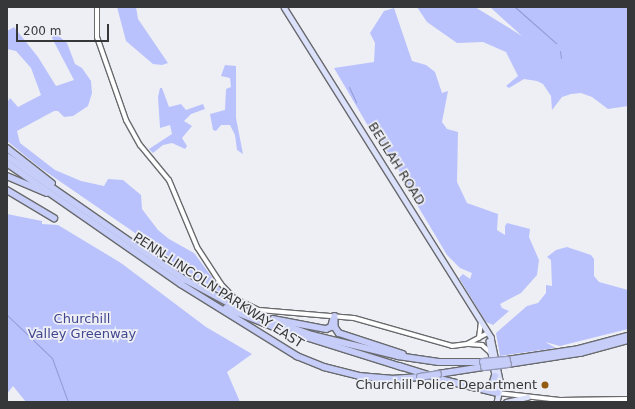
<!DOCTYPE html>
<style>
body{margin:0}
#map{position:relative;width:635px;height:409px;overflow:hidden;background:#eeeff4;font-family:"DejaVu Sans",sans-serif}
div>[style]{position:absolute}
.green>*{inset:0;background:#b9c2fc}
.stream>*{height:1px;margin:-0.5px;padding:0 0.5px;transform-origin:0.5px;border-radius:0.5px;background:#9099d6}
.roads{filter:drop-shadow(1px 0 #696a6d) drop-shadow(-1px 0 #696a6d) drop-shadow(0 1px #696a6d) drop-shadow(0 -1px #696a6d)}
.secondary>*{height:4px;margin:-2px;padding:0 2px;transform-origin:2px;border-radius:2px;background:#fff}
.primary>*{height:4.5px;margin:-2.25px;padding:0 2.25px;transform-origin:2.25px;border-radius:2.25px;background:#dce1fb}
.highway>*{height:5.5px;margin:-2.75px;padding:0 2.75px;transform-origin:2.75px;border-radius:2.75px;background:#c5cdf8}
.bridges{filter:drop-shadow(1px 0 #9398b5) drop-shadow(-1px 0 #9398b5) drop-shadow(0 1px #9398b5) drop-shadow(0 -1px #9398b5)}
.highway-bridge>*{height:5.5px;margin:-2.75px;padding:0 2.75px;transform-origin:2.75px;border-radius:2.75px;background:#c5cdf8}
.dots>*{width:11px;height:11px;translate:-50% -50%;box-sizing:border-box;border:2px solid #eeeff4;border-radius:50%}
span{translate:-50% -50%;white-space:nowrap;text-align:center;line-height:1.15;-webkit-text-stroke:3.5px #eeeff4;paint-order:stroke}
.street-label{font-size:13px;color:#363738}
.park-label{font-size:13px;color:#414690}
.poi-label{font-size:13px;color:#363738}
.right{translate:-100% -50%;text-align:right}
.frame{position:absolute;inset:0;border:8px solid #363738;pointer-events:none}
.scale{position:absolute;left:16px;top:24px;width:93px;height:18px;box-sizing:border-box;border:2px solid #363738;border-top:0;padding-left:5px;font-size:12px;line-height:14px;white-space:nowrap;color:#363738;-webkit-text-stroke:3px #eeeff4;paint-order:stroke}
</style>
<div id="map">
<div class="green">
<i style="clip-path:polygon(117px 7px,136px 7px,138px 19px,168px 63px,162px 65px,153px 64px,126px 41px)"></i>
<i style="clip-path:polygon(417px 7px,475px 7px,522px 36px,490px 7px,628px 7px,628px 106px,608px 109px,592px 97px,581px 93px,571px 94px,562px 97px,552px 110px,551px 96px,543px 84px,537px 81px,524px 79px,509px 88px,506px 86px,518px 76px,506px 52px,483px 42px,457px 43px,427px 22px)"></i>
<i style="clip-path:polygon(394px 8px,412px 61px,426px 65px,435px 72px,442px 93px,448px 91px,442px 122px,447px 129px,458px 132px,457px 182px,467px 203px,498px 214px,497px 230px,505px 235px,505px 226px,507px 223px,530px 229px,529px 237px,539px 260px,537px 275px,521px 293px,500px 304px,502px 308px,509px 311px,493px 325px,486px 322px,459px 278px,463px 274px,470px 279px,472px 273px,460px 268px,447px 255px,413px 198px,400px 172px,374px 136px,334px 68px,374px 62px,375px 43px,370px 33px,384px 11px)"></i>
<i style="clip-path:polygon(14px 27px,38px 57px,56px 86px,74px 80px,52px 38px,54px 32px,67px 43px,75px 64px,82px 68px,91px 81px,92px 93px,88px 106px,73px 116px,64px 117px,58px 111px,54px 111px,17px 131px,20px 143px,55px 170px,81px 181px,104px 186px,108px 179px,123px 180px,141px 195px,142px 209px,158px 230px,169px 239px,194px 253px,226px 296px,151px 248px,138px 235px,39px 167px,7px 141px,8px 101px,10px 98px,18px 107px,41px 95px,31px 68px,16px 51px,7px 49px,7px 31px)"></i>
<i style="clip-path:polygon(225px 65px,236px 66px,236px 118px,243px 154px,237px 150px,235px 135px,230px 125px,221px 125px,216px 131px,213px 130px,210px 114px,225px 110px,226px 89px,231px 87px,230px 78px,221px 76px)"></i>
<i style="clip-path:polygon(160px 88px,162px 88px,169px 107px,181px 104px,186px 110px,203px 104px,205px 109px,191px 114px,184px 121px,192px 126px,182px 138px,187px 146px,185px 149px,172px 143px,163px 145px,153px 153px,149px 149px,172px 134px,170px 125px,160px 128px,158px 97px)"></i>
<i style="clip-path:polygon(7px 214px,42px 221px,42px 224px,58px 225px,121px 263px,206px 327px,252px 354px,227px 372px,240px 402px,26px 402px,13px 386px,7px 394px)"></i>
<i style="clip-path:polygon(567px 247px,591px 255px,594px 259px,594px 276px,599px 282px,628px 290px,628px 329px,560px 346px,545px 342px,556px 348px,500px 356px,496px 333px,527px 306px,538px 303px,546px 293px,546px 285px,552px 286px,551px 260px,547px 257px,556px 250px)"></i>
</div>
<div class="stream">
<i style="left:515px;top:7px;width:55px;rotate:41.3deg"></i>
<i style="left:560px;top:51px;width:7px;rotate:82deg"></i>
<i style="left:349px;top:87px;width:17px;rotate:65deg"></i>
<i style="left:7px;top:315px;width:62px;rotate:43.7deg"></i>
<i style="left:52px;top:358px;width:47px;rotate:70deg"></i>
</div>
<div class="roads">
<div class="secondary">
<i style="left:97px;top:7px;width:30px;rotate:90deg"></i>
<i style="left:97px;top:37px;width:88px;rotate:70.7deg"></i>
<i style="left:126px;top:120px;width:29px;rotate:61deg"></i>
<i style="left:140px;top:145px;width:45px;rotate:50.4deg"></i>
<i style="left:169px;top:180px;width:73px;rotate:67.3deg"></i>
<i style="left:197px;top:247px;width:44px;rotate:57deg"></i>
<i style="left:221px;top:284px;width:19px;rotate:47deg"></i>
<i style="left:234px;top:298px;width:28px;rotate:26deg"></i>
<i style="left:259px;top:310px;width:95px;rotate:4.8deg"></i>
<i style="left:354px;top:318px;width:102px;rotate:15.9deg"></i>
<i style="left:452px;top:346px;width:15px;rotate:-8deg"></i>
<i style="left:467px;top:344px;width:24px;rotate:-28deg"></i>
<i style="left:479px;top:338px;width:16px;rotate:-83deg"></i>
<i style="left:469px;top:344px;width:13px;rotate:4deg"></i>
<i style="left:482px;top:345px;width:12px;rotate:42deg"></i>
<i style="left:498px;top:393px;width:62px;rotate:6.4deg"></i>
<i style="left:560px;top:400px;width:68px;rotate:-0.8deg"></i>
</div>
<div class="primary">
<i style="left:284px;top:7px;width:390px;rotate:57.9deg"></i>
<i style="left:491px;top:337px;width:49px;rotate:78.2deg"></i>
<i style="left:501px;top:385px;width:17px;rotate:103deg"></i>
<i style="left:489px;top:341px;width:53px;rotate:80.2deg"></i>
<i style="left:506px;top:402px;width:22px;rotate:-13deg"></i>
</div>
<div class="highway">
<i style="left:7px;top:148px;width:57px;rotate:37.9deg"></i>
<i style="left:7px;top:156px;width:216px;rotate:34.8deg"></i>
<i style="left:184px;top:279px;width:68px;rotate:28.1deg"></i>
<i style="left:244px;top:311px;width:72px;rotate:19.4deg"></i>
<i style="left:312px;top:335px;width:89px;rotate:13.7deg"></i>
<i style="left:398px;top:356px;width:41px;rotate:8.3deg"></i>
<i style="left:439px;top:362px;width:44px"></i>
<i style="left:7px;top:163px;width:212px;rotate:34.8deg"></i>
<i style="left:181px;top:284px;width:137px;rotate:31.8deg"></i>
<i style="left:297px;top:356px;width:29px;rotate:22deg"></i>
<i style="left:324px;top:367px;width:36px;rotate:14deg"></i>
<i style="left:359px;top:376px;width:32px;rotate:5deg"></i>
<i style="left:391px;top:379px;width:29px;rotate:-4deg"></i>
<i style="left:7px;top:176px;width:43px;rotate:23deg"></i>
<i style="left:7px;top:190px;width:55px;rotate:30.8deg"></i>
<i style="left:226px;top:308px;width:52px;rotate:21.6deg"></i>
<i style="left:274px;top:327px;width:134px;rotate:17.4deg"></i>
<i style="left:335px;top:316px;width:11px;rotate:90deg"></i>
<i style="left:335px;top:327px;width:7px;rotate:56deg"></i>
<i style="left:339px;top:333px;width:67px;rotate:18.2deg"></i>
<i style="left:273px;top:319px;width:54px;rotate:10.7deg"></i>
<i style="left:326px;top:329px;width:5px;rotate:-22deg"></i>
<i style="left:331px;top:327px;width:7px;rotate:-74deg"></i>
<i style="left:507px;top:360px;width:73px;rotate:-8.7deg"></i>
<i style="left:579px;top:349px;width:51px;rotate:-14.9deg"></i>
<i style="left:508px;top:364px;width:73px;rotate:-8.7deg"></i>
<i style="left:580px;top:353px;width:50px;rotate:-15.2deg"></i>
<i style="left:399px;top:366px;width:51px;rotate:17deg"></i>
<i style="left:448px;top:381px;width:51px;rotate:13.5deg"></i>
<i style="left:438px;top:374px;width:47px;rotate:-8.7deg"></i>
<i style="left:484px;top:389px;width:9px;rotate:-27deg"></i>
<i style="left:492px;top:385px;width:9px;rotate:-72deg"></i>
</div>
</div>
<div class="bridges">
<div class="highway-bridge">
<i style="left:483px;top:362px;width:24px;rotate:-5deg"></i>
<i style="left:484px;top:367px;width:24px;rotate:-7deg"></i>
<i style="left:420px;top:377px;width:18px;rotate:-9deg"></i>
</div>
</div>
<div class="dots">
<i style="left:545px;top:385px;background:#925b12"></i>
</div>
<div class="street-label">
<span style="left:396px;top:164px;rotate:58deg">BEULAH ROAD</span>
<span style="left:218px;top:291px;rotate:33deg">PENN-LINCOLN PARKWAY EAST</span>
</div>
<div class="park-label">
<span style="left:82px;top:327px">Churchill<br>Valley Greenway</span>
</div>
<div class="poi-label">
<span class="right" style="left:537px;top:385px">Churchill Police Department</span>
</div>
<div class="frame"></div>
<div class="scale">200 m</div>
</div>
